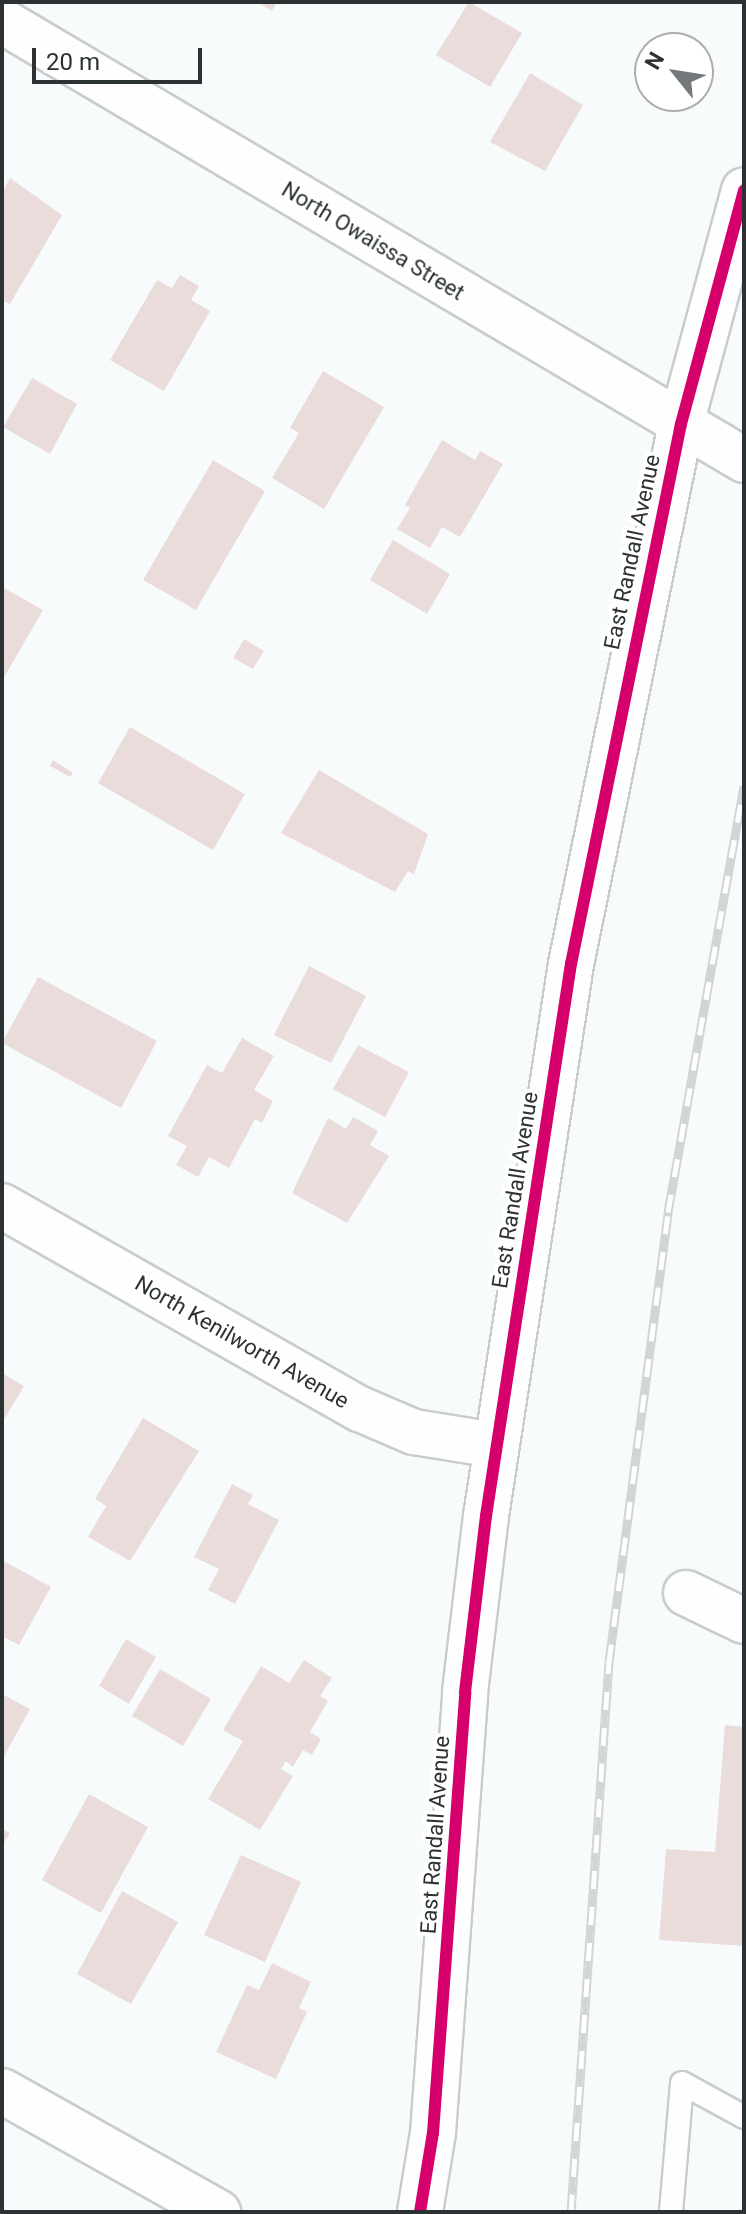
<!DOCTYPE html>
<style>
body{margin:0}
#map{position:relative;width:746px;height:2214px;overflow:hidden;background:#f8fbfc;font-family:Roboto,sans-serif}
div>[style]{position:absolute}
.building>*{inset:0;background:#eadcda}
.roads{filter:drop-shadow(2px 0 #c8cccd) drop-shadow(-2px 0 #c8cccd) drop-shadow(0 2px #c8cccd) drop-shadow(0 -2px #c8cccd)}
.lane>*{height:22px;margin:-11px;padding:0 11px;transform-origin:11px;border-radius:11px;background:#fefeff}
.street>*{height:44px;margin:-22px;padding:0 22px;transform-origin:22px;border-radius:22px;background:#fefeff}
.secondary>*{height:44px;margin:-22px;padding:0 22px;transform-origin:22px;border-radius:22px;background:#fefeff}
.rail>*{height:9px;margin-top:-4.5px;transform-origin:0;background:repeating-linear-gradient(90deg,#fff 0 18px,#d3d5d5 0 36px);box-sizing:border-box;border-block:2px solid #d3d5d5}
.cycleway>*{height:12px;margin:-6px;padding:0 6px;transform-origin:6px;border-radius:6px;background:#d6006c}
span{translate:-50% -50%;white-space:nowrap;text-align:center;line-height:1.15;-webkit-text-stroke:8px #fff;paint-order:stroke}
.street-label{font-size:22px;color:#2c3234}
.frame{position:absolute;inset:0;border:4px solid #2c3234;pointer-events:none}
.north{position:absolute;left:634px;top:32px;width:80px;height:80px;box-sizing:border-box;background:#fff;border:2px solid #abadae;border-radius:50%;rotate:300deg;font-size:22px;font-weight:700;line-height:32px;text-align:center;color:#2c3234}
.north::after{content:'';display:block;margin:auto;width:28px;height:36px;background:#73787a;clip-path:polygon(50% 0,100% 100%,50% 72%,0 100%)}
.scale{position:absolute;left:32px;top:48px;width:170px;height:36px;box-sizing:border-box;border:4px solid #2c3234;border-top:0;padding-left:10px;font-size:24px;line-height:28px;white-space:nowrap;color:#2c3234;-webkit-text-stroke:6px #fff;paint-order:stroke}
</style>
<div id="map">
<div class="building">
<i style="clip-path:polygon(257px 2px,277px 2px,272px 11px)"></i>
<i style="clip-path:polygon(469px 2px,522px 33px,490px 87px,436px 55px)"></i>
<i style="clip-path:polygon(530px 73px,583px 105px,545px 171px,490px 142px)"></i>
<i style="clip-path:polygon(10px 178px,62px 215px,10px 304px,2px 300px,2px 193px)"></i>
<i style="clip-path:polygon(180px 275px,199px 286px,191px 300px,210px 311px,164px 391px,110px 360px,157px 280px,172px 288px)"></i>
<i style="clip-path:polygon(323px 371px,384px 407px,324px 509px,272px 478px,299px 433px,290px 428px)"></i>
<i style="clip-path:polygon(32px 378px,77px 404px,50px 454px,3px 427px)"></i>
<i style="clip-path:polygon(442px 440px,475px 460px,480px 451px,503px 464px,460px 537px,442px 527px,430px 548px,397px 529px,410px 508px,405px 505px)"></i>
<i style="clip-path:polygon(213px 460px,265px 491px,196px 610px,143px 580px)"></i>
<i style="clip-path:polygon(393px 540px,450px 574px,427px 614px,370px 580px)"></i>
<i style="clip-path:polygon(2px 587px,43px 610px,2px 681px)"></i>
<i style="clip-path:polygon(244px 639px,264px 651px,253px 669px,233px 658px)"></i>
<i style="clip-path:polygon(130px 727px,245px 794px,213px 850px,98px 783px)"></i>
<i style="clip-path:polygon(53px 760px,73px 773px,70px 777px,50px 766px)"></i>
<i style="clip-path:polygon(319px 770px,428px 834px,414px 874px,408px 871px,395px 892px,281px 833px)"></i>
<i style="clip-path:polygon(309px 966px,366px 996px,331px 1063px,274px 1035px)"></i>
<i style="clip-path:polygon(38px 977px,157px 1041px,121px 1108px,2px 1043px)"></i>
<i style="clip-path:polygon(242px 1038px,274px 1056px,254px 1090px,273px 1101px,262px 1123px,255px 1119px,229px 1168px,209px 1157px,198px 1177px,176px 1165px,187px 1146px,168px 1136px,207px 1065px,222px 1073px)"></i>
<i style="clip-path:polygon(358px 1045px,409px 1072px,385px 1117px,333px 1089px)"></i>
<i style="clip-path:polygon(353px 1117px,378px 1131px,370px 1145px,389px 1156px,347px 1223px,292px 1193px,328px 1118px,346px 1129px)"></i>
<i style="clip-path:polygon(2px 1373px,24px 1386px,2px 1423px)"></i>
<i style="clip-path:polygon(143px 1418px,199px 1451px,130px 1561px,88px 1537px,106px 1506px,95px 1499px)"></i>
<i style="clip-path:polygon(232px 1484px,253px 1495px,248px 1504px,279px 1520px,235px 1604px,208px 1590px,219px 1569px,194px 1557px)"></i>
<i style="clip-path:polygon(2px 1560px,51px 1587px,19px 1645px,2px 1636px)"></i>
<i style="clip-path:polygon(126px 1639px,156px 1657px,129px 1704px,99px 1686px)"></i>
<i style="clip-path:polygon(304px 1660px,332px 1678px,320px 1696px,328px 1701px,310px 1732px,321px 1739px,312px 1755px,303px 1750px,293px 1767px,286px 1761px,281px 1769px,293px 1776px,260px 1830px,208px 1799px,243px 1741px,223px 1730px,261px 1666px,289px 1683px)"></i>
<i style="clip-path:polygon(160px 1669px,211px 1699px,183px 1746px,132px 1716px)"></i>
<i style="clip-path:polygon(2px 1694px,30px 1709px,2px 1760px)"></i>
<i style="clip-path:polygon(725px 1725px,744px 1727px,744px 1946px,659px 1940px,666px 1849px,715px 1852px)"></i>
<i style="clip-path:polygon(89px 1794px,148px 1827px,101px 1913px,42px 1880px)"></i>
<i style="clip-path:polygon(2px 1829px,10px 1833px,2px 1846px)"></i>
<i style="clip-path:polygon(241px 1855px,301px 1882px,265px 1962px,204px 1935px)"></i>
<i style="clip-path:polygon(122px 1891px,178px 1922px,131px 2004px,77px 1974px)"></i>
<i style="clip-path:polygon(272px 1963px,311px 1982px,299px 2008px,307px 2012px,276px 2079px,216px 2052px,247px 1985px,259px 1990px)"></i>
</div>
<div class="roads">
<div class="lane">
<i style="left:671px;top:2212px;width:129px;rotate:-85.1deg"></i>
<i style="left:682px;top:2083px;width:71px;rotate:28.7deg"></i>
</div>
<div class="street">
<i style="left:2px;top:1206px;width:412px;rotate:29.6deg"></i>
<i style="left:360px;top:1409px;width:59px;rotate:23.1deg"></i>
<i style="left:414px;top:1432px;width:82px;rotate:9.1deg"></i>
<i style="left:686px;top:1593px;width:64px;rotate:25.8deg"></i>
<i style="left:2px;top:2091px;width:248px;rotate:29.3deg"></i>
<i style="left:420px;top:2212px;width:80px;rotate:-80.7deg"></i>
<i style="left:433px;top:2133px;width:442px;rotate:-85.8deg"></i>
<i style="left:465px;top:1692px;width:177px;rotate:-83.2deg"></i>
<i style="left:486px;top:1516px;width:559px;rotate:-81.25deg"></i>
<i style="left:571px;top:964px;width:551px;rotate:-78.49deg"></i>
<i style="left:681px;top:424px;width:242px;rotate:-74.9deg"></i>
</div>
<div class="secondary">
<i style="left:2px;top:21px;width:862px;rotate:30.61deg"></i>
</div>
</div>
<div class="rail">
<i style="left:571px;top:2212px;width:551px;rotate:-86.05deg"></i>
<i style="left:609px;top:1662px;width:454px;rotate:-82.5deg"></i>
<i style="left:668px;top:1212px;width:433px;rotate:-79.9deg"></i>
</div>
<div class="cycleway">
<i style="left:420px;top:2212px;width:80px;rotate:-80.7deg"></i>
<i style="left:433px;top:2133px;width:442px;rotate:-85.8deg"></i>
<i style="left:465px;top:1692px;width:177px;rotate:-83.2deg"></i>
<i style="left:486px;top:1516px;width:559px;rotate:-81.25deg"></i>
<i style="left:571px;top:964px;width:551px;rotate:-78.49deg"></i>
<i style="left:681px;top:424px;width:242px;rotate:-74.9deg"></i>
</div>
<div class="street-label">
<span style="left:373px;top:241px;rotate:31deg">North Owaissa Street</span>
<span style="left:632px;top:552px;rotate:-78deg">East Randall Avenue</span>
<span style="left:515px;top:1190px;rotate:-81deg">East Randall Avenue</span>
<span style="left:242px;top:1342px;rotate:30deg">North Kenilworth Avenue</span>
<span style="left:435px;top:1835px;rotate:-86deg">East Randall Avenue</span>
</div>
<div class="frame"></div>
<div class="north">N</div>
<div class="scale">20 m</div>
</div>
